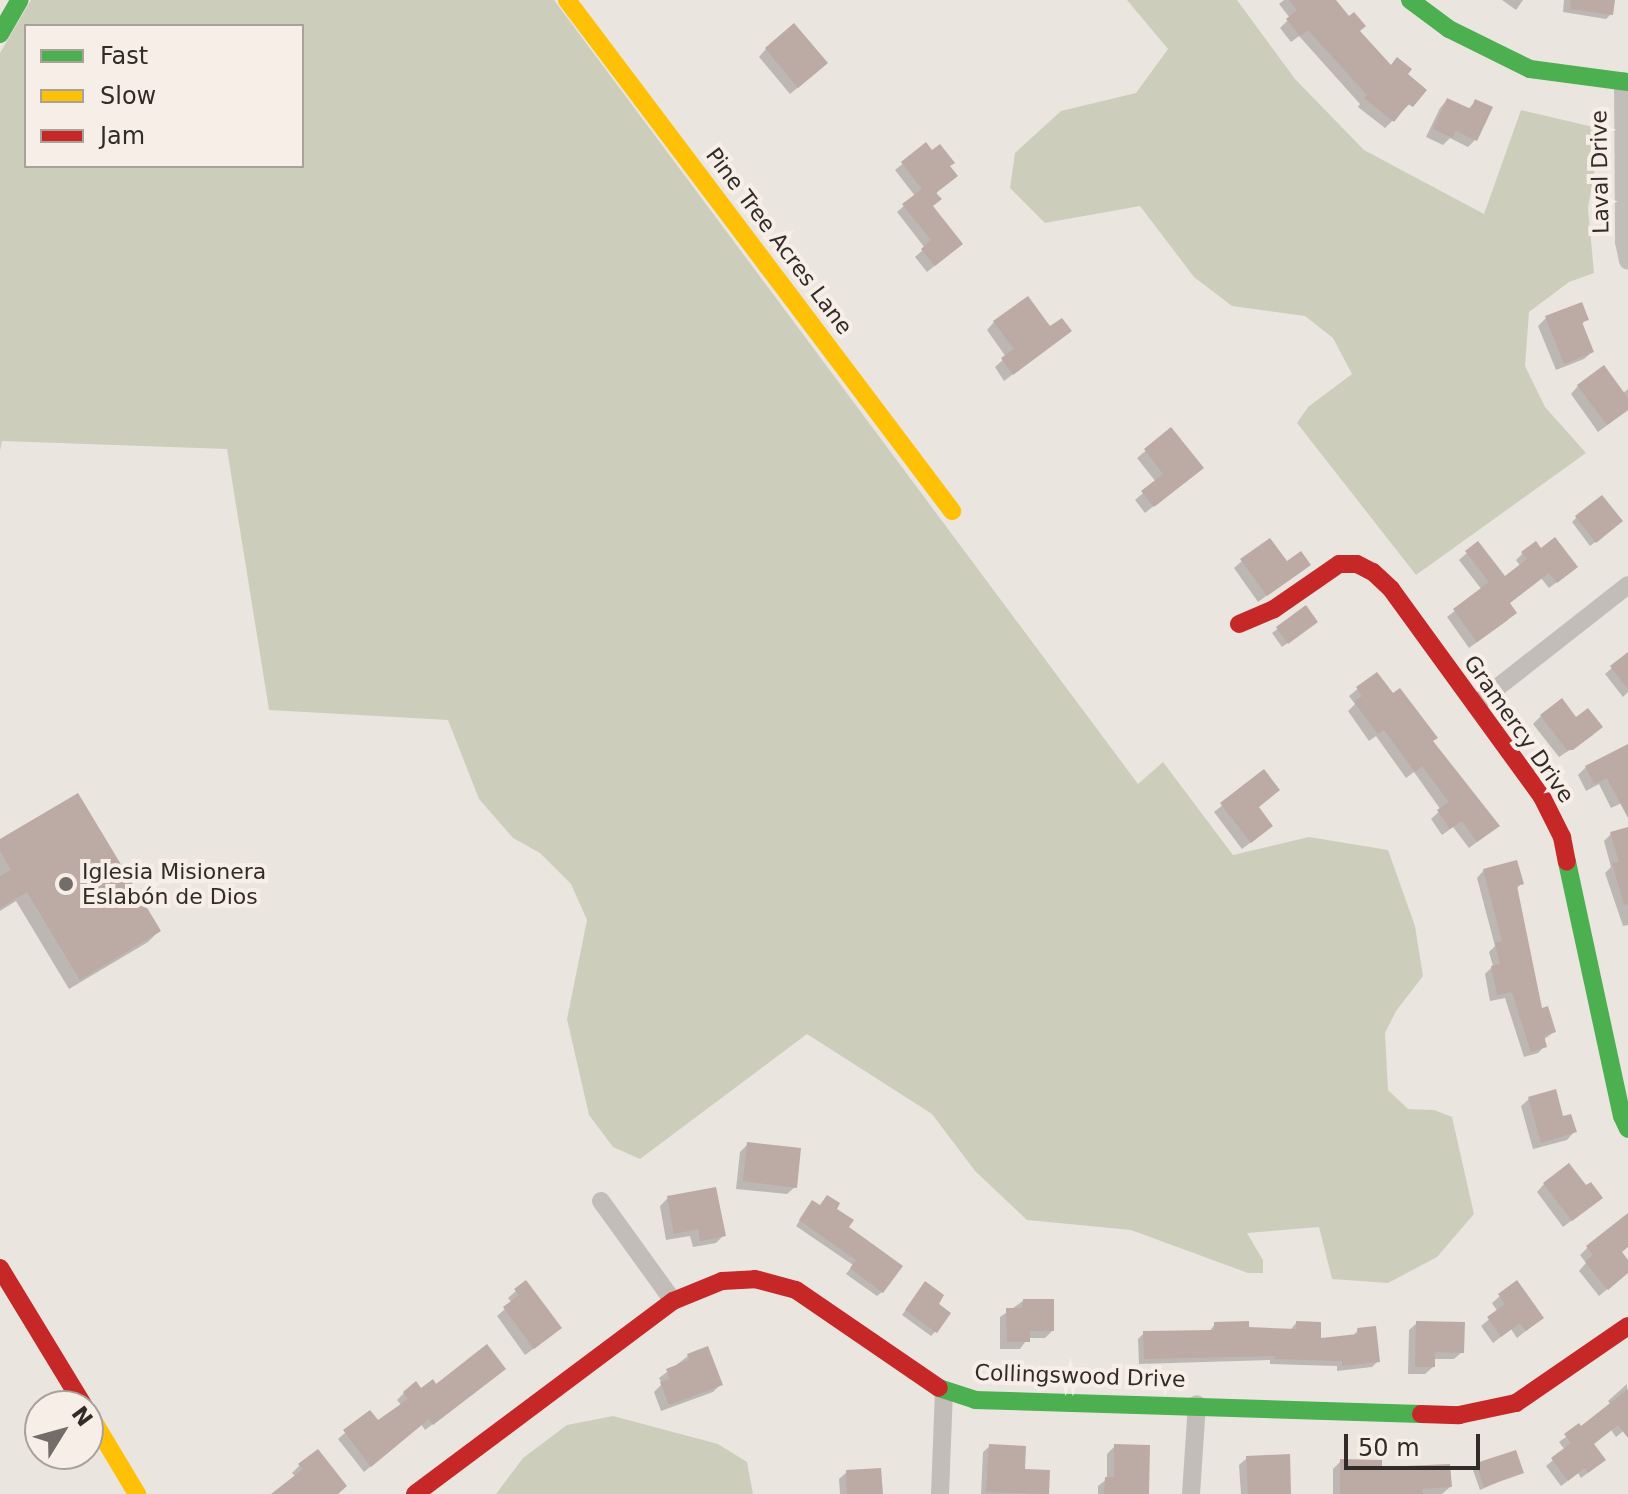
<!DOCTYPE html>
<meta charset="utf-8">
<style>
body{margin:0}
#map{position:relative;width:1628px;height:1494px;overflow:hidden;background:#ebe5e0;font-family:"DejaVu Sans",sans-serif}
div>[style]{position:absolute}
.green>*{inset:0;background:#cccebb}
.shadow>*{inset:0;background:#0003}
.building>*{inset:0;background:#bcaaa4}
.street>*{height:18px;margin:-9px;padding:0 9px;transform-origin:9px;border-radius:9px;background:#c3bdb9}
.fast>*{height:18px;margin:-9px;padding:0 9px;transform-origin:9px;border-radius:9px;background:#4caf50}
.slow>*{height:18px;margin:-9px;padding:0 9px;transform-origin:9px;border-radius:9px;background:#ffc107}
.jam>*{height:18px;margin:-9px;padding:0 9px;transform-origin:9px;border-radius:9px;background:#c62828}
.dots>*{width:22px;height:22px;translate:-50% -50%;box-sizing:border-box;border:4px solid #f7efe7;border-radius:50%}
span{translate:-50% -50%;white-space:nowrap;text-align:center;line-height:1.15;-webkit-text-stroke:8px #f7efe7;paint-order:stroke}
.street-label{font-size:22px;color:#332b28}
.poi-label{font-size:22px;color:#332b28}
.left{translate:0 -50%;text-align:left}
.legend{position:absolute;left:24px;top:24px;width:280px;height:144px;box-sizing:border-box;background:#f7efe7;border:2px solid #a9a19b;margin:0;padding:10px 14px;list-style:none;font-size:24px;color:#332b28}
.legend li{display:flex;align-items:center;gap:16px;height:40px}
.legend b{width:40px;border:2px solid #a9a19b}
.north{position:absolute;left:24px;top:1390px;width:80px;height:80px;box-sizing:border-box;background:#f7efe7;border:2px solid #a9a19b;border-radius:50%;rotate:53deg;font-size:22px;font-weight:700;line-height:32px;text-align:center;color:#332b28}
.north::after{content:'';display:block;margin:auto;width:28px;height:36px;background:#736c68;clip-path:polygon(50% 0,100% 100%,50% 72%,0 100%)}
.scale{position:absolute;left:1344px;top:1434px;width:136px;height:36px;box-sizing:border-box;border:4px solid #332b28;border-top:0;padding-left:10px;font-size:24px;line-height:28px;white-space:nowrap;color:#332b28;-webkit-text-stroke:6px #f7efe7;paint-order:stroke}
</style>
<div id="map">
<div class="green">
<i style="clip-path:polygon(evenodd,31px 0,554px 0,1138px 784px,1163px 762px,1233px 855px,1309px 837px,1388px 850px,1415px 926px,1423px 976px,1396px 1011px,1385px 1033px,1388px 1090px,1408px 1109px,1434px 1110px,1452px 1117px,1474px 1214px,1437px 1257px,1388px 1283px,1332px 1279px,1319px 1227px,1247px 1233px,1263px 1260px,1263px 1273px,1248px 1273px,1131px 1230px,1027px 1220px,975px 1171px,932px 1114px,807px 1034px,640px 1159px,613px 1147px,589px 1115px,567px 1019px,587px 920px,571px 884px,540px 853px,513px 838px,479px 799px,448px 720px,269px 710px,227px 449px,2px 441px,0 451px,0 53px,31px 0,26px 26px,302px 26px,302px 166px,26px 166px,26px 26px)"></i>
<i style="clip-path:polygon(1127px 0,1237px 0,1295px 79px,1364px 150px,1484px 214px,1521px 110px,1602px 129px,1588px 208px,1594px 273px,1569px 282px,1529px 312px,1525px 366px,1545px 407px,1586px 453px,1416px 575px,1297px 423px,1308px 407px,1352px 374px,1333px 338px,1305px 316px,1232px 306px,1194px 277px,1140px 206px,1045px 223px,1010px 188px,1015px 153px,1061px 111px,1136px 93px,1168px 49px)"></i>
<i style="clip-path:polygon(613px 1416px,718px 1444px,747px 1462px,753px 1494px,496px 1494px,523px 1458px,567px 1425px)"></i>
</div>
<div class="shadow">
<i style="clip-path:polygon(1284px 0,1333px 0,1390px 67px,1424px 90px,1385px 128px,1358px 107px,1360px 104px,1299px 36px,1291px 42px,1280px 28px,1290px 18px,1279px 4px)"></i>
<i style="clip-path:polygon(1502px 0,1523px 0,1516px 10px)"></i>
<i style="clip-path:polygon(1564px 0,1613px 0,1611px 14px,1606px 19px,1563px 12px)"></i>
<i style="clip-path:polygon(766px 49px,818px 71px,790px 94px,759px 57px)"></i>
<i style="clip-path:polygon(1447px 100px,1467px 110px,1476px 101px,1476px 139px,1468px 147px,1450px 138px,1443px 145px,1426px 137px,1440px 108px)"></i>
<i style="clip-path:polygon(926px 145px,948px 167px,931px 207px,953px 251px,927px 272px,915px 257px,925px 248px,897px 212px,915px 196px,895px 170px)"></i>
<i style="clip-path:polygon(1546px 318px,1587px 319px,1581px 325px,1592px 352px,1584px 359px,1556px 370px,1538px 326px)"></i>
<i style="clip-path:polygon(994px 322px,1069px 331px,1004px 381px,995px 367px,1006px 357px,987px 330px)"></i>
<i style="clip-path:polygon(1578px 386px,1622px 394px,1628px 389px,1628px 410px,1598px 432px,1571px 394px)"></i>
<i style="clip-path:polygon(1171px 430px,1193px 475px,1145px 513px,1135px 500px,1156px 482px,1137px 458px)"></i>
<i style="clip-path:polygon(1577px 517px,1616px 526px,1590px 546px,1572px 522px)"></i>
<i style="clip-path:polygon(1477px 544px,1505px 579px,1521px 567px,1516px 560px,1523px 553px,1568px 574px,1549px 588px,1541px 578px,1508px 604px,1508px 620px,1469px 648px,1447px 617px,1482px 590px,1459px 560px)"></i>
<i style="clip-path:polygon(1242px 561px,1286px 563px,1308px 565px,1258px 602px,1234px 568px)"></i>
<i style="clip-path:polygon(1306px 608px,1311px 626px,1282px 647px,1272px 633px)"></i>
<i style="clip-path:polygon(1628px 654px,1628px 692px,1623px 697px,1605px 674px)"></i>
<i style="clip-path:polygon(1376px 674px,1431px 742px,1489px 833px,1469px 848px,1453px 827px,1442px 835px,1431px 819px,1441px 810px,1414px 772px,1406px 778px,1376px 736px,1369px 741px,1348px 711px,1355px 704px,1349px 696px)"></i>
<i style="clip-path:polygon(1541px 716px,1576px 720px,1593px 735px,1559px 757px,1533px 724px)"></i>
<i style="clip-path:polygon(1628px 750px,1628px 800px,1611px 808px,1599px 784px,1586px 791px,1578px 775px,1586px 767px)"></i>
<i style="clip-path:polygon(1264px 772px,1257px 808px,1263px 833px,1242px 849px,1214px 812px)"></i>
<i style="clip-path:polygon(1628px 830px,1628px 925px,1623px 926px,1605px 873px,1611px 867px,1604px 841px,1611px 834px)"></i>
<i style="clip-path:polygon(0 842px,159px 931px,148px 942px,69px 989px,16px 901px,0 911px)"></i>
<i style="clip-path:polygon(1484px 870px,1522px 883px,1516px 889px,1540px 1010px,1554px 1032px,1543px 1040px,1545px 1046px,1538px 1053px,1524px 1057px,1505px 998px,1490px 1001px,1485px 974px,1493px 966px,1489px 952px,1495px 946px,1477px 878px)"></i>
<i style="clip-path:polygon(1529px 1099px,1562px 1118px,1574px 1132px,1567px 1140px,1533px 1149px,1521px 1106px)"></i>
<i style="clip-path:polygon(748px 1144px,795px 1187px,787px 1194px,736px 1189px,740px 1152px)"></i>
<i style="clip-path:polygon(1544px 1184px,1592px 1205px,1563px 1227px,1537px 1192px)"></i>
<i style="clip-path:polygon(668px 1198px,724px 1235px,716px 1243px,693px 1247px,690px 1236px,666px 1240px,660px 1206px)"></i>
<i style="clip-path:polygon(808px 1207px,834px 1210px,882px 1292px,877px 1296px,846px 1274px,853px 1265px,796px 1226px)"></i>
<i style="clip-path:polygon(1628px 1228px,1628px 1246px,1620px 1253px,1628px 1263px,1628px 1272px,1599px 1296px,1579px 1271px,1586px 1263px,1580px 1255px,1587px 1248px)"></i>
<i style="clip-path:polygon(526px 1282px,552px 1335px,525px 1355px,497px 1316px,512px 1303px,508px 1298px)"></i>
<i style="clip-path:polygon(921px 1289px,936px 1304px,936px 1331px,931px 1336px,902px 1315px)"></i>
<i style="clip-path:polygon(1500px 1296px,1542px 1318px,1517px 1338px,1511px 1329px,1493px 1343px,1481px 1326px,1498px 1312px,1492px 1303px)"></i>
<i style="clip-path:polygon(1023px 1301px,1052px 1331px,1045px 1338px,1028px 1338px,1020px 1349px,1000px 1349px,1000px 1317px)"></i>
<i style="clip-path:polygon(1296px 1323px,1319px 1340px,1352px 1337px,1358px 1330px,1378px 1361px,1372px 1367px,1337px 1371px,1337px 1366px,1270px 1364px,1270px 1360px,1139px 1364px,1138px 1339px,1144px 1333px,1209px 1332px,1215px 1324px,1247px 1329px,1291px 1329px)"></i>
<i style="clip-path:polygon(1417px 1323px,1462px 1352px,1454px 1359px,1433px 1359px,1433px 1367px,1425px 1374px,1408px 1374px,1409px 1330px)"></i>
<i style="clip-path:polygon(688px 1356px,721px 1384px,713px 1392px,661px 1411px,654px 1392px,662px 1384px,659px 1378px)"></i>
<i style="clip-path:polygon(497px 1375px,425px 1430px,421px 1424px,364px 1472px,338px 1439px,369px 1412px,378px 1423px,402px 1406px,397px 1400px,404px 1393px)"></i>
<i style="clip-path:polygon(1627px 1384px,1628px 1427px,1616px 1437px,1611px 1430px,1592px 1444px,1597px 1466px,1581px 1478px,1578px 1473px,1561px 1486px,1546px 1466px,1565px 1450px,1559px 1442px,1611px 1405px,1608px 1401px)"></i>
<i style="clip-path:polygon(990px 1446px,1023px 1471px,1048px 1472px,1047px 1494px,981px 1494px,983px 1452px)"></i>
<i style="clip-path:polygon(1115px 1446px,1148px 1447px,1149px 1494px,1098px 1494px,1098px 1486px,1107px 1479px,1107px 1454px)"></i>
<i style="clip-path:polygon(1247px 1458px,1289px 1494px,1241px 1494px,1239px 1465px)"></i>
<i style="clip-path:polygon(1341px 1461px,1380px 1469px,1450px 1487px,1442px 1494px,1333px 1494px,1333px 1469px)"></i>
<i style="clip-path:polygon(300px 1465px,345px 1486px,274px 1494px,296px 1477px,292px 1473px)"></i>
<i style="clip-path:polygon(1477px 1465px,1521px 1472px,1480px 1490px,1473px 1470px)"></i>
<i style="clip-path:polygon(847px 1472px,882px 1494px,840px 1494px,839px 1479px)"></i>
</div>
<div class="building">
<i style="clip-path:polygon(1289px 0,1336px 0,1349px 16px,1354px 12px,1366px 26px,1360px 31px,1391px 65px,1397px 57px,1412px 69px,1408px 74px,1427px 90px,1413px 107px,1408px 104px,1394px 122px,1364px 98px,1367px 95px,1308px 30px,1300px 36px,1286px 19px,1297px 10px)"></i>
<i style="clip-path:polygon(1571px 0,1615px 0,1613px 15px,1570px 9px)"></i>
<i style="clip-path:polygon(794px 23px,828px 63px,798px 88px,765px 48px)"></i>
<i style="clip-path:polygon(1447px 98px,1471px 109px,1475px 99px,1493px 107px,1477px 141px,1456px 131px,1453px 138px,1433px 129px)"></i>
<i style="clip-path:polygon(926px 142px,932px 150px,940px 144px,955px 163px,950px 166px,958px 176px,936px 193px,942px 199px,933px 206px,963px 244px,935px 266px,921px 249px,931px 240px,902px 204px,922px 189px,901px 162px)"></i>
<i style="clip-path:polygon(1028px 296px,1050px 326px,1062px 318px,1072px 331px,1013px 375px,1001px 358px,1014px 349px,993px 321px)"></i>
<i style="clip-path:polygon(1582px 302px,1589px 320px,1582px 322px,1594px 352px,1564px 364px,1545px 316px)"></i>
<i style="clip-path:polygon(1604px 365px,1628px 398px,1628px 410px,1607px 425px,1577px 385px)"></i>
<i style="clip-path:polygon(1171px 427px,1204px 468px,1154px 507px,1141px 491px,1163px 474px,1144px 449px)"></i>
<i style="clip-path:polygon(1602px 495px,1623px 521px,1596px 543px,1575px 516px)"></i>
<i style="clip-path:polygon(1555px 537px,1578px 567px,1557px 583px,1549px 573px,1510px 603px,1517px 613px,1477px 642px,1453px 609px,1489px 582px,1465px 551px,1478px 541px,1505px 576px,1527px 559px,1521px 552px,1536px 541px,1541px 548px)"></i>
<i style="clip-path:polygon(1270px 538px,1287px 561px,1301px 551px,1311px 565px,1267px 596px,1240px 559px)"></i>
<i style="clip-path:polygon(1306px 605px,1318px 622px,1288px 644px,1276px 627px)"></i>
<i style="clip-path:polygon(1628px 652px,1628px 689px,1610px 666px)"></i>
<i style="clip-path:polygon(1377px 672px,1393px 693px,1400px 688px,1438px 738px,1433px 741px,1500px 826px,1477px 842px,1462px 821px,1450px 829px,1437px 810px,1449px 802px,1422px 766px,1415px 772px,1384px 730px,1378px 734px,1354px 702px,1362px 696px,1356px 687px)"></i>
<i style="clip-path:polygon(1562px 698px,1576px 717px,1588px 708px,1603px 727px,1573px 750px,1567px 750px,1540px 715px)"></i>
<i style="clip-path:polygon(1628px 744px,1628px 818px,1607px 778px,1594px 784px,1585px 766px)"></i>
<i style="clip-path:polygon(1264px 769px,1280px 790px,1259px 807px,1273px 826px,1251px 843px,1220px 803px)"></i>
<i style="clip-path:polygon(78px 793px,161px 931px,80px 980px,27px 892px,0 908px,0 876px,11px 870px,0 851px,0 839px)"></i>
<i style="clip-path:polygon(1628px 827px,1628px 904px,1624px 905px,1612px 863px,1619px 862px,1610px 832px)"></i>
<i style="clip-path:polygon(1517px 860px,1524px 884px,1517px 886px,1542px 1008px,1548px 1006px,1556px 1032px,1544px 1036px,1547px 1047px,1531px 1052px,1512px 992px,1497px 995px,1491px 966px,1500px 964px,1495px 943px,1502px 941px,1483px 869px)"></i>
<i style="clip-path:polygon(1556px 1089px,1563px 1116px,1571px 1114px,1577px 1132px,1541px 1143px,1528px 1097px)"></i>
<i style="clip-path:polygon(747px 1142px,801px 1148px,797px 1188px,743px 1181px)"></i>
<i style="clip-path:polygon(1569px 1163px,1586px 1185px,1591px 1182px,1603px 1198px,1572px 1221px,1543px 1183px)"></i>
<i style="clip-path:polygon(716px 1187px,726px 1236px,700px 1241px,698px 1229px,674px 1234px,667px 1196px)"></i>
<i style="clip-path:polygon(827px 1195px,840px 1203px,837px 1209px,854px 1220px,849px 1227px,903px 1266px,883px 1293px,850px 1268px,856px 1260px,799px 1220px,812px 1200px,820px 1205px)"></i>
<i style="clip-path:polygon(1628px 1213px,1628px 1247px,1622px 1252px,1628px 1260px,1628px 1273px,1608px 1290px,1585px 1262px,1593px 1255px,1586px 1246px)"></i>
<i style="clip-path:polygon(526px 1280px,562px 1328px,534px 1349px,503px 1307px,519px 1295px,514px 1289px)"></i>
<i style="clip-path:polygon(1517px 1280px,1544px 1318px,1526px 1331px,1520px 1323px,1501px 1337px,1487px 1317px,1505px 1304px,1498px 1294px)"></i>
<i style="clip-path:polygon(925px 1281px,944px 1295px,939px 1304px,951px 1313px,937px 1333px,905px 1310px)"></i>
<i style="clip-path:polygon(1023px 1299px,1054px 1299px,1054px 1331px,1030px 1331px,1030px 1342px,1007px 1342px,1006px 1308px,1022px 1308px)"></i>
<i style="clip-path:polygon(1249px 1321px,1249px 1327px,1296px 1329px,1296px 1321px,1321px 1322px,1321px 1338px,1358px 1334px,1357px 1328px,1376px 1326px,1380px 1362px,1342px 1366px,1342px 1361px,1275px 1359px,1275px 1356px,1144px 1359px,1143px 1331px,1214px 1330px,1214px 1322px)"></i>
<i style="clip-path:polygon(1416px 1321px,1465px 1322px,1464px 1353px,1435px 1352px,1435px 1367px,1415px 1367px)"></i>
<i style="clip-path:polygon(487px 1344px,506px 1369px,433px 1425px,429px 1419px,371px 1467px,343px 1430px,370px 1410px,378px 1420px,408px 1399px,403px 1392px,416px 1381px,421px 1388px,433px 1379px,436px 1384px)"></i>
<i style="clip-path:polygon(708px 1346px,723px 1385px,669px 1405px,660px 1382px,670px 1379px,666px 1369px,689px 1360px,687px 1354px)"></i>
<i style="clip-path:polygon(1628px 1389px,1628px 1438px,1618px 1425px,1594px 1444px,1606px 1460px,1588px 1473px,1585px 1468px,1568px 1481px,1551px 1458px,1571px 1443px,1564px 1434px,1579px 1423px,1581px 1426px)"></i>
<i style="clip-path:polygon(989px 1444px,1026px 1446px,1025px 1469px,1050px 1470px,1049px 1494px,986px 1492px)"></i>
<i style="clip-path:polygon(1114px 1444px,1150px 1445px,1149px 1494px,1104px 1494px,1105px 1477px,1114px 1477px)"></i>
<i style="clip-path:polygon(318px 1449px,347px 1486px,338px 1494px,271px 1494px,303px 1469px,298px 1464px)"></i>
<i style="clip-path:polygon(1516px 1450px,1524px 1473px,1484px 1487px,1476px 1463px)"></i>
<i style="clip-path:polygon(1290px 1454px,1291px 1494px,1248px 1494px,1246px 1456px)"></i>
<i style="clip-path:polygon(1340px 1459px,1382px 1460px,1382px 1467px,1450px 1464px,1452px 1487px,1422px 1489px,1423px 1494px,1340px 1494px)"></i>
<i style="clip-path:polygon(881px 1468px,883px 1494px,847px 1494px,846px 1470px)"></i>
</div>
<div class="street">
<i style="left:1623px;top:81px;width:161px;rotate:89.6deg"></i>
<i style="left:1624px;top:242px;width:19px;rotate:78deg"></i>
<i style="left:1475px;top:705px;width:194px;rotate:-38.1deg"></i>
<i style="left:601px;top:1201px;width:123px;rotate:54.2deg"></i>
<i style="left:940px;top:1494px;width:103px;rotate:-87.8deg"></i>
<i style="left:1191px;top:1494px;width:90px;rotate:-86.2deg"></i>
</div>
<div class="fast">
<i style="left:1410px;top:0;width:49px;rotate:36.6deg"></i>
<i style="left:1449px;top:29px;width:90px;rotate:26.3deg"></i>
<i style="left:1530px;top:69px;width:99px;rotate:7.6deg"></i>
<i style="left:0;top:34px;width:39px;rotate:-60deg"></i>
<i style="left:1567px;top:862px;width:260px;rotate:77.8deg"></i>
<i style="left:1622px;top:1116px;width:14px;rotate:65deg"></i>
<i style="left:939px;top:1388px;width:38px;rotate:18deg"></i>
<i style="left:975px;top:1400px;width:446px;rotate:1.8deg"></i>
</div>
<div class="slow">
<i style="left:567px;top:0;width:640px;rotate:53deg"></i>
<i style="left:88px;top:1412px;width:96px;rotate:59.1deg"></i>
</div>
<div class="jam">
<i style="left:1239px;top:624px;width:38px;rotate:-23deg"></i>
<i style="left:1274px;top:609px;width:79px;rotate:-34.7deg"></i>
<i style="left:1339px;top:564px;width:18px"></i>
<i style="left:1357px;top:564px;width:18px;rotate:27deg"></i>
<i style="left:1373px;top:572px;width:25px;rotate:43deg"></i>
<i style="left:1391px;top:589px;width:257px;rotate:54deg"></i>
<i style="left:1542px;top:797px;width:45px;rotate:63.4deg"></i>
<i style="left:1562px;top:837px;width:25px;rotate:79deg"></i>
<i style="left:0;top:1268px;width:162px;rotate:58.7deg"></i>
<i style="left:1421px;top:1414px;width:38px;rotate:2deg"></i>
<i style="left:1459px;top:1415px;width:58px;rotate:-11.9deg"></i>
<i style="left:1516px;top:1403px;width:136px;rotate:-34.5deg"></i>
<i style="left:415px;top:1494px;width:322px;rotate:-36.8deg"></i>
<i style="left:673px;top:1301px;width:53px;rotate:-22.2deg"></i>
<i style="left:722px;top:1281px;width:33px;rotate:-3deg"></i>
<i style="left:755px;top:1279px;width:42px;rotate:15deg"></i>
<i style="left:796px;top:1290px;width:173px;rotate:34.4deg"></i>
</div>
<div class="dots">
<i style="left:66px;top:884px;background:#736c68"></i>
</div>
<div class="street-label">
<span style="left:1600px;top:172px;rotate:-91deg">Laval Drive</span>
<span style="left:779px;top:241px;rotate:53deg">Pine Tree Acres Lane</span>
<span style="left:1519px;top:729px;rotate:55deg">Gramercy Drive</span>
<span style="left:1080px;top:1376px;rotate:2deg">Collingswood Drive</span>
</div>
<div class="poi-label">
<span class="left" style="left:82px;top:884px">Iglesia Misionera<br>Eslabón de Dios</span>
</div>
<ul class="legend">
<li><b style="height:10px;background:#4caf50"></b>Fast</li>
<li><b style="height:10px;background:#ffc107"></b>Slow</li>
<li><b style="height:10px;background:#c62828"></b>Jam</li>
</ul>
<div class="north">N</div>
<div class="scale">50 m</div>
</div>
